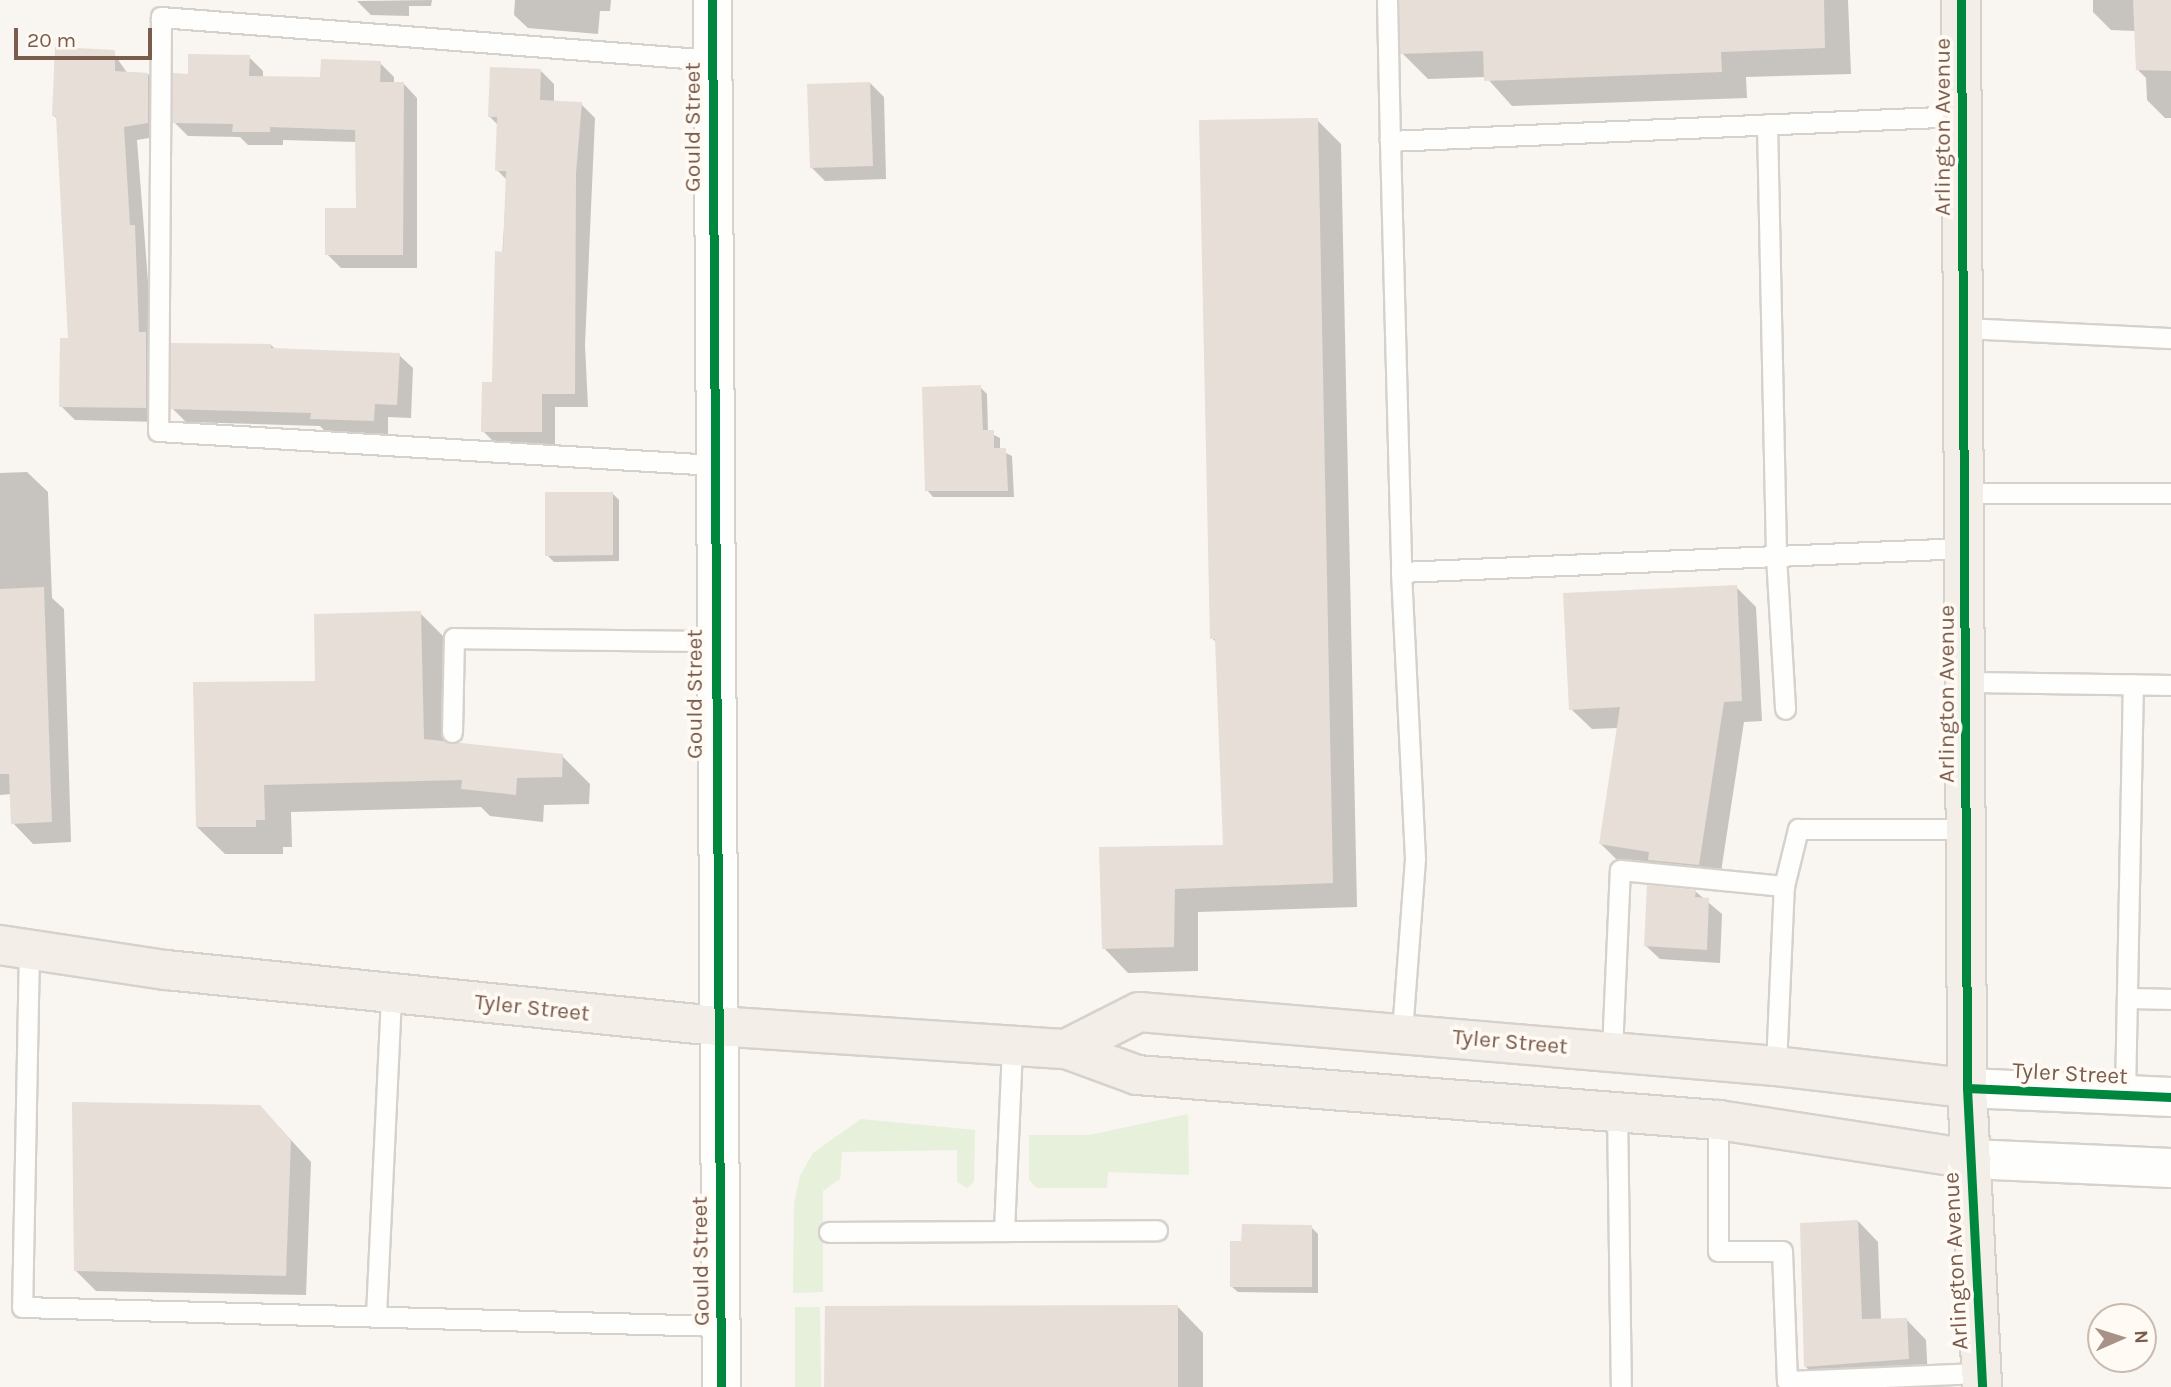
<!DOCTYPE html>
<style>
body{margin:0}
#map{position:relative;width:2171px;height:1387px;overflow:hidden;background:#f9f5f0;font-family:Karla,sans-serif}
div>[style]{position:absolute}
.green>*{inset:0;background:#e7f0db}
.shadow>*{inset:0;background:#0003}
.building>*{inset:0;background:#e6ded7}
.roads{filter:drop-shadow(2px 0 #d7d1cb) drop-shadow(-2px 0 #d7d1cb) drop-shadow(0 2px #d7d1cb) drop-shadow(0 -2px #d7d1cb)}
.service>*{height:19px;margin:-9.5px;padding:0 9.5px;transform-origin:9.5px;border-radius:9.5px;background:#fefefd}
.minor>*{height:37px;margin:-18.5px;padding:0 18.5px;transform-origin:18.5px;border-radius:18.5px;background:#fefefd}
.secondary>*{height:38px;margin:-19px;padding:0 19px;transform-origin:19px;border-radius:19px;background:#fefefd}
.primary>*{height:38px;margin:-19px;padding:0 19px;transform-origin:19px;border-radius:19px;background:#f3eee8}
.cycleway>*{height:9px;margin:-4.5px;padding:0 4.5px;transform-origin:4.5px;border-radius:4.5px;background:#00873e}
span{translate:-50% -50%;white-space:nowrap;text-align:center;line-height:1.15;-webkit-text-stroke:7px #fffaf3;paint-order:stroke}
.street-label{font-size:23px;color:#7a5c4d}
.north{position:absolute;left:2087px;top:1303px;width:70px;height:70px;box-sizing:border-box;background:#fffaf3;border:2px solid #cabbb1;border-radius:50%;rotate:87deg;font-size:19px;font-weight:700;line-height:28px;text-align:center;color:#7a5c4d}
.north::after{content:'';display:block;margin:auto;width:24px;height:32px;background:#a69286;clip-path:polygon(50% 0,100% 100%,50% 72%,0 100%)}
.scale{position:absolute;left:14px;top:28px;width:138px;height:32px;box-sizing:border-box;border:4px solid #7a5c4d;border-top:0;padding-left:9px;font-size:21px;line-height:24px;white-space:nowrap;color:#7a5c4d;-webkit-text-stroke:5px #fffaf3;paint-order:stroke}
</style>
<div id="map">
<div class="green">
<i style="clip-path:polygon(1188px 1114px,1189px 1175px,1108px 1172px,1107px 1188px,1037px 1188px,1029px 1180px,1029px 1135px,1089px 1135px)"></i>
<i style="clip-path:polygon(861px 1119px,975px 1130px,974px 1182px,967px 1188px,957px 1182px,957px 1150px,842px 1152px,840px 1179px,823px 1191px,823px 1292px,793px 1293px,794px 1204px,800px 1176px,813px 1153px)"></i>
<i style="clip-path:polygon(795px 1307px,820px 1307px,821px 1387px,795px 1387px)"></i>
</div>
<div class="shadow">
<i style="clip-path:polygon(432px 0,431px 6px,409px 6px,409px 16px,371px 15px,357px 1px)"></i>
<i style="clip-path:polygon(515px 0,611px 0,610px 11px,600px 11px,598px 34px,528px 28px,514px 15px)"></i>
<i style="clip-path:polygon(1400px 0,1848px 0,1851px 74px,1746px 77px,1747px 98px,1512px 106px,1486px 77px,1428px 79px,1402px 53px)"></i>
<i style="clip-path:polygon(2093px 0,2171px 0,2171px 118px,2165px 118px,2147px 100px,2146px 78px,2138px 70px,2136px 31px,2111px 30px,2093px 12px)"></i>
<i style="clip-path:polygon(114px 54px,128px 74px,148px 74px,161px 88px,161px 136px,137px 140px,159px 422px,75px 420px,61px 406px,70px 340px,58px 119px,54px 116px)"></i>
<i style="clip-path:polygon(249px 57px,263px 71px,263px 78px,322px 79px,380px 63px,394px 77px,394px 84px,404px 84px,417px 98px,417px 268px,341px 268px,327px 254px,358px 210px,357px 142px,283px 140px,283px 145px,248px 145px,240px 137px,188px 136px,174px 122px,189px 76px)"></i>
<i style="clip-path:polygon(541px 71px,554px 84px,554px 103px,581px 104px,595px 118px,585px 345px,588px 407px,555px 407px,555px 445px,497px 445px,483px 431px,494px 384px,507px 180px,497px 170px,498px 125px,489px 116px)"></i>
<i style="clip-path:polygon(870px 83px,884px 97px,886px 179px,825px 181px,811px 167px)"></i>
<i style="clip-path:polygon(1317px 120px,1341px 144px,1357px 907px,1198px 912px,1198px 971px,1128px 973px,1104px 948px,1224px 847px,1217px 643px,1212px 638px)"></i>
<i style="clip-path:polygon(271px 345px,275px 349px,399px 355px,413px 368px,411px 418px,388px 417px,388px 434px,326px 432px,320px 426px,186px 422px,172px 408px)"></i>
<i style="clip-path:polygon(980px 387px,987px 394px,988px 432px,1000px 438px,1000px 450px,1012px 456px,1014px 497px,933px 497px,927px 490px)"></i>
<i style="clip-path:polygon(27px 472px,48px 492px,52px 598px,64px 609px,71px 842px,33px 844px,13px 823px,12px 794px,0 795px,0 473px)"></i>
<i style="clip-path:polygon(613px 494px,619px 500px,619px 561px,554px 562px,547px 555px)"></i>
<i style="clip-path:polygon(1736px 587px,1756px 607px,1762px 721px,1744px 722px,1719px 885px,1621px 864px,1601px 844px,1618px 728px,1592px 729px,1571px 709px)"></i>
<i style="clip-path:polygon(420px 613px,448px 641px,450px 743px,562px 756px,590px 784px,589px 804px,544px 805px,543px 822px,490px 816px,481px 807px,291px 812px,292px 847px,283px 847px,283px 854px,225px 854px,197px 827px,317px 682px)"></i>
<i style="clip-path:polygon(1695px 891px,1722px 914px,1720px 963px,1660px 959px,1646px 946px)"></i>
<i style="clip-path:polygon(280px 1128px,311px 1162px,306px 1295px,96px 1291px,75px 1270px)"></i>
<i style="clip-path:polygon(1858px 1221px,1878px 1242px,1881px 1320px,1906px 1319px,1926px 1340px,1928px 1379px,1826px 1387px,1806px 1367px)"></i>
<i style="clip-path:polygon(1311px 1227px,1318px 1234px,1318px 1293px,1238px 1292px,1231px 1286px,1243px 1243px)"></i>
<i style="clip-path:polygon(1177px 1306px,1203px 1333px,1203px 1387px,826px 1387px)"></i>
</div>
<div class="building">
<i style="clip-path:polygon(1399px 0,1824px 0,1825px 48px,1721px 52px,1722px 72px,1484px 81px,1483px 51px,1400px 54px)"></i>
<i style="clip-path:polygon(2133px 0,2171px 0,2171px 71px,2136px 70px)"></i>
<i style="clip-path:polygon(55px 47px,115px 50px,115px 71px,148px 73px,148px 123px,124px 127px,130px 225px,135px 225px,139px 332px,146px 332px,146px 408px,59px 407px,60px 338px,68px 338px,56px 116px,52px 116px)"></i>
<i style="clip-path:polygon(188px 54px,250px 55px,249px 76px,320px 77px,321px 59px,381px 61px,380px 82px,404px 82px,403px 255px,325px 255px,325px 208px,356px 208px,355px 130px,270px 127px,270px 132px,232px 132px,233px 124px,172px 123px,173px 73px,188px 74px)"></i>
<i style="clip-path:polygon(490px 67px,541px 69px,540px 100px,582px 102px,576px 173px,575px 394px,542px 394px,542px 432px,481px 432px,482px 382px,492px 382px,495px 251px,503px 252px,506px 171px,495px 171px,497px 117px,488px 117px)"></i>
<i style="clip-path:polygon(870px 82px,873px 166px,810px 168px,807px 84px)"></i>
<i style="clip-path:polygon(1318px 118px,1333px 883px,1175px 889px,1174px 947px,1102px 949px,1099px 847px,1223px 845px,1215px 639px,1210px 639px,1199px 120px)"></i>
<i style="clip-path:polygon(171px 343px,271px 344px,271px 348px,400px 353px,397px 405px,375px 404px,374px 421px,310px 419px,311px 413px,170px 409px)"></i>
<i style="clip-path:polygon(981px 385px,983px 430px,994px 430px,994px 448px,1006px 448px,1008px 491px,925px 491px,922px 387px)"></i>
<i style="clip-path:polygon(545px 492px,613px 492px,613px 555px,545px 556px)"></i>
<i style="clip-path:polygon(1737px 585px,1742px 701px,1724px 702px,1699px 865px,1648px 860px,1649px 852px,1599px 844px,1620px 707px,1569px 710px,1563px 593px)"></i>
<i style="clip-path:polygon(44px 587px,52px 822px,11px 824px,9px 774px,0 774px,0 589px)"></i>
<i style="clip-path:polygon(421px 611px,424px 739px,563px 754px,562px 777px,517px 778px,516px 795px,461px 789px,462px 780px,264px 785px,265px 820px,256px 820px,256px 827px,196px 827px,193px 682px,315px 681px,314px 614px)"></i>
<i style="clip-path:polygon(1647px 885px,1696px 890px,1695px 897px,1709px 898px,1707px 950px,1644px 946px)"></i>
<i style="clip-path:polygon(72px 1102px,260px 1105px,291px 1140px,286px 1276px,74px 1271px)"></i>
<i style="clip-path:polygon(1858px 1220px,1862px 1319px,1907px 1318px,1909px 1359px,1804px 1367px,1800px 1223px)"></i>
<i style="clip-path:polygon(1242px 1224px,1312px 1225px,1312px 1287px,1230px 1287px,1230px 1241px,1241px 1241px)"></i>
<i style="clip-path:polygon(1178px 1305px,1178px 1387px,824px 1387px,825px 1306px)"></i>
</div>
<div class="roads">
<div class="service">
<i style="left:1387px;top:0;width:141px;rotate:88.8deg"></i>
<i style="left:712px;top:60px;width:553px;rotate:-175.54deg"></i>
<i style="left:161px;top:17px;width:414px;rotate:90.4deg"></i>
<i style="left:158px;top:431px;width:557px;rotate:3.5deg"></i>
<i style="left:1962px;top:116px;width:573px;rotate:177.5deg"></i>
<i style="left:1390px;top:141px;width:431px;rotate:88.5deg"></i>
<i style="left:1401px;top:572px;width:565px;rotate:-2.44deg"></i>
<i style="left:1767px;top:124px;width:432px;rotate:88.8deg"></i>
<i style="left:1776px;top:556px;width:153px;rotate:86.6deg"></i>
<i style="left:1964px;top:328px;width:207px;rotate:2.8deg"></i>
<i style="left:1965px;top:493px;width:206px"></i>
<i style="left:1401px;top:572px;width:287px;rotate:87.2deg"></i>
<i style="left:1415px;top:859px;width:172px;rotate:94.3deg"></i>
<i style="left:1966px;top:682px;width:205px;rotate:0.8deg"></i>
<i style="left:452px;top:732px;width:94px;rotate:-88.8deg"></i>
<i style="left:454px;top:638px;width:260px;rotate:0.7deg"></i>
<i style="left:29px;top:949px;width:358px;rotate:91.1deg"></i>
<i style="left:22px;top:1307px;width:699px;rotate:1.56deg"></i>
<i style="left:2129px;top:998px;width:42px;rotate:1.4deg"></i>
<i style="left:1612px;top:1051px;width:181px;rotate:-87.5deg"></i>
<i style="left:1620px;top:870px;width:165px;rotate:5.6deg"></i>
<i style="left:1776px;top:1066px;width:180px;rotate:-87.5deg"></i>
<i style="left:1784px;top:886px;width:59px;rotate:-76.2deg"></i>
<i style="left:1798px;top:829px;width:169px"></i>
<i style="left:2125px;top:1095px;width:411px;rotate:-88.9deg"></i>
<i style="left:1617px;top:1110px;width:277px;rotate:89.2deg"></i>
<i style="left:1718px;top:1120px;width:131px;rotate:90deg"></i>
<i style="left:1718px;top:1251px;width:64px"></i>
<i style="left:1782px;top:1251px;width:130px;rotate:87.8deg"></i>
<i style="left:1787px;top:1381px;width:194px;rotate:-2.4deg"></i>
<i style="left:1004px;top:1231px;width:186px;rotate:-87.5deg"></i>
<i style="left:829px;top:1232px;width:328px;rotate:-0.3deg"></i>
<i style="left:376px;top:1315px;width:321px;rotate:-87.3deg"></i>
</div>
<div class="minor">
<i style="left:712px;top:0;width:1387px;rotate:89.63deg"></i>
</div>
<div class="secondary">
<i style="left:1967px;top:1088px;width:204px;rotate:2.5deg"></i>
<i style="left:1971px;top:1159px;width:200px;rotate:2.6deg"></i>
</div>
<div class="primary">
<i style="left:1961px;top:0;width:1088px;rotate:89.68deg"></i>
<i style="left:1967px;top:1088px;width:299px;rotate:87.1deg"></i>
<i style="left:0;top:945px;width:168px;rotate:8.6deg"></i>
<i style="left:166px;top:970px;width:553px;rotate:5.81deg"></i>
<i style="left:716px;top:1026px;width:351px;rotate:3.8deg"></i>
<i style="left:1066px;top:1049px;width:76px;rotate:20.1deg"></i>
<i style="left:1137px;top:1075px;width:583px;rotate:4.43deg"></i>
<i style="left:1718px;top:1120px;width:256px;rotate:8.8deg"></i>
<i style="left:1066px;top:1049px;width:82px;rotate:-26.9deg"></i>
<i style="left:1139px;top:1012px;width:639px;rotate:4.85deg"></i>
<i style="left:1776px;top:1066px;width:192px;rotate:6.6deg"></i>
</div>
</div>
<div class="cycleway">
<i style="left:712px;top:0;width:1387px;rotate:89.63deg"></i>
<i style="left:1961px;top:0;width:1088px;rotate:89.68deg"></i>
<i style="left:1967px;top:1088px;width:299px;rotate:87.1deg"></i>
<i style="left:1967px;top:1088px;width:204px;rotate:2.5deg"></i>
</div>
<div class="street-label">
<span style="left:693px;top:127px;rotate:-90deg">Gould Street</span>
<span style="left:1943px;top:127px;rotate:-90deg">Arlington Avenue</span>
<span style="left:695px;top:694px;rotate:-90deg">Gould Street</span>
<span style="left:1947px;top:694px;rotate:-90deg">Arlington Avenue</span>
<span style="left:532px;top:1008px;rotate:6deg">Tyler Street</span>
<span style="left:1510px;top:1042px;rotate:5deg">Tyler Street</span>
<span style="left:2070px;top:1074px;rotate:3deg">Tyler Street</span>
<span style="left:701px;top:1261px;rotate:-91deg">Gould Street</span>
<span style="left:1956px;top:1261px;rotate:-93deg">Arlington Avenue</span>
</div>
<div class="north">N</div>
<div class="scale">20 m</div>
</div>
